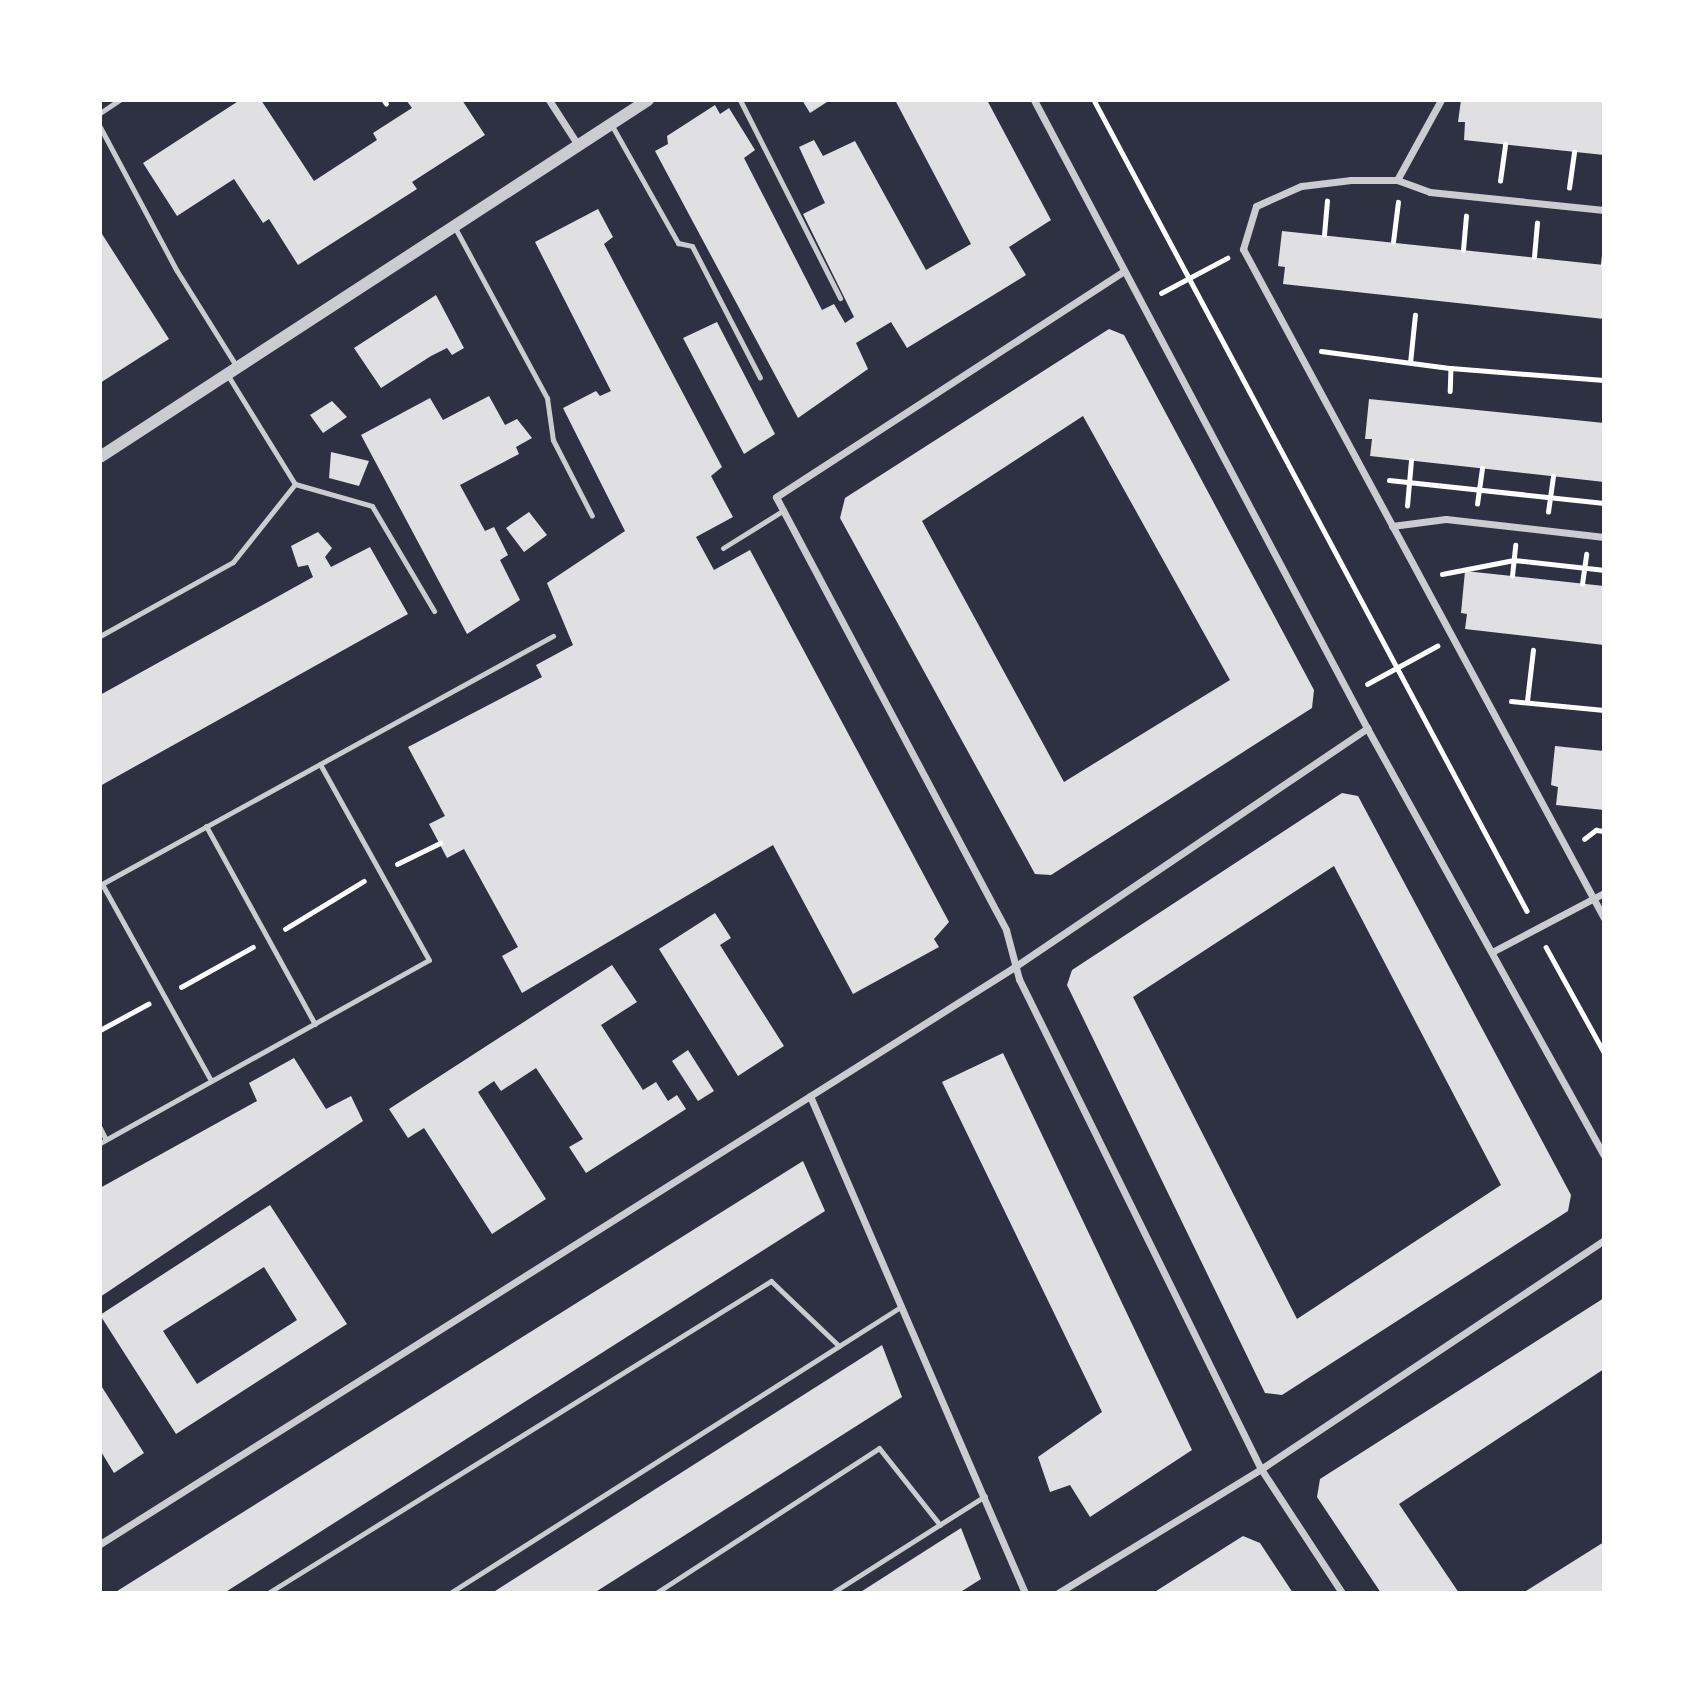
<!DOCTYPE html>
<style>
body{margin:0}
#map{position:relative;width:1704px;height:1693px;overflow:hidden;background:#2d3142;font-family:"Varela Round",sans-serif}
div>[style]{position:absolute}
.building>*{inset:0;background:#e0e0e3}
.path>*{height:4.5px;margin:-2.25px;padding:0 2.25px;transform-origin:2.25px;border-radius:2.25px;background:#fff}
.service>*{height:5px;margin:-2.5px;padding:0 2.5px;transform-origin:2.5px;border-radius:2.5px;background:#caccd0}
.minor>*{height:7px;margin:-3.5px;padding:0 3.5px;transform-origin:3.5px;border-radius:3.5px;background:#caccd0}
.tertiary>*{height:12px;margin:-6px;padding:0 6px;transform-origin:6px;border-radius:6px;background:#caccd0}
span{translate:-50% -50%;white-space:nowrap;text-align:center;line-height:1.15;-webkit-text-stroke:5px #fff;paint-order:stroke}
.frame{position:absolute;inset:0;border:102px solid #fff;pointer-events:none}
</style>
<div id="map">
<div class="building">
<i style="clip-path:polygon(240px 100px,261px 100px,314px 181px,377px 140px,373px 133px,412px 108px,406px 100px,462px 100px,485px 135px,412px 182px,417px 189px,298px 265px,269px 219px,263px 223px,234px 179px,177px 216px,143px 163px)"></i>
<i style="clip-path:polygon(802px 100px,830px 100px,810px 113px)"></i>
<i style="clip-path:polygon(895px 100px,987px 100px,1051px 220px,1009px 247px,1026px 275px,907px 348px,891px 322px,856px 343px,868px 369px,798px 418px,655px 151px,668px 144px,667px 136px,715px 105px,720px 114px,729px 108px,755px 150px,744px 158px,822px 310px,834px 304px,845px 323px,854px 317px,803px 214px,825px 203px,799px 147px,814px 140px,823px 156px,855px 141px,926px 270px,971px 244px)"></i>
<i style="clip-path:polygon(1461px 100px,1604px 100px,1604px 155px,1464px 140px,1465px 122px,1458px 122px)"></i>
<i style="clip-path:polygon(598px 209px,613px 237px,604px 244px,722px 467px,711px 476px,733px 517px,696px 537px,714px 570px,750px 550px,949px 922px,934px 939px,939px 947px,853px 994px,773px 845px,522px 993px,502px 956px,518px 947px,464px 849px,447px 858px,429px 824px,445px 816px,408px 747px,542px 677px,536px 665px,573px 645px,547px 583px,625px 531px,563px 408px,596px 391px,600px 396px,611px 391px,535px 242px)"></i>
<i style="clip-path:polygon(1282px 231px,1604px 265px,1604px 319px,1283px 284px,1285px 267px,1278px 266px)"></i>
<i style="clip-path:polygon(102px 234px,169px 339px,100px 383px,100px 235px)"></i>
<i style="clip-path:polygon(436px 295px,464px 348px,452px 355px,447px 348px,431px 356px,381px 388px,354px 348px)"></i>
<i style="clip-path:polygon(717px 322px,775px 434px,744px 454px,683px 338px)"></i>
<i style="clip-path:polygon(evenodd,1109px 329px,1124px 335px,1314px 690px,1312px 708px,1051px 875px,1035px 874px,840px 518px,845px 498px,1109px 329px,1083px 416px,1230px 680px,1064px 782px,922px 521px,1083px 416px)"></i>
<i style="clip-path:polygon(489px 396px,505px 425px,517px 419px,532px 438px,516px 447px,519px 454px,460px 485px,485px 531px,494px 527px,508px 555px,500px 560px,520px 600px,467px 634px,361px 435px,430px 398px,443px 420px)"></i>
<i style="clip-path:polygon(1369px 399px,1604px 423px,1604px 482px,1370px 456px,1372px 439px,1365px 439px)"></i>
<i style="clip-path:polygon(332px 401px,347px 417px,323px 433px,310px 415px)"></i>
<i style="clip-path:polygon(331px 452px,369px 461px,359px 486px,329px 478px)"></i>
<i style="clip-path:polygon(529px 512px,547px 535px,524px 552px,506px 528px)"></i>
<i style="clip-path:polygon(318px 532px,332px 548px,325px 557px,331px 567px,370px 547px,408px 614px,100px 786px,100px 695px,313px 577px,308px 565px,298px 567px,291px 546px)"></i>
<i style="clip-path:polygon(1465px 571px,1604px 586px,1604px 645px,1465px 629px,1467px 614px,1461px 613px)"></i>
<i style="clip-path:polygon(1555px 746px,1604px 751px,1604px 810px,1556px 805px,1558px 787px,1551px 785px)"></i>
<i style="clip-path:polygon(evenodd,1342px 793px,1358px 796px,1571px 1195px,1568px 1211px,1282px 1395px,1265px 1393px,1067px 985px,1072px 970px,1342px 793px,1334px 866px,1501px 1185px,1297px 1319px,1133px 997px,1334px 866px)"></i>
<i style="clip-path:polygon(715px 913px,731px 938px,720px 945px,784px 1046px,738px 1076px,659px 949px)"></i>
<i style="clip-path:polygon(612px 965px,637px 1002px,601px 1025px,643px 1090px,656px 1082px,668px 1101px,677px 1095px,686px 1109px,586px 1173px,569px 1147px,583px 1139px,536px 1068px,501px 1091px,494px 1081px,478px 1092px,546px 1199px,492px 1234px,424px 1128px,408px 1138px,389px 1109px)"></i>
<i style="clip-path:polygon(688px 1050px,714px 1091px,698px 1101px,672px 1061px)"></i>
<i style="clip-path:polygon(1003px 1053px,1192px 1450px,1090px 1517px,1070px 1485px,1050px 1492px,1038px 1457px,1102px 1412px,942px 1082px)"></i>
<i style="clip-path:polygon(294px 1058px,326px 1109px,351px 1096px,363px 1121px,100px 1297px,100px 1188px,257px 1101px,249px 1083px)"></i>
<i style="clip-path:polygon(803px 1161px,825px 1211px,224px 1593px,114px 1593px)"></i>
<i style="clip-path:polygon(evenodd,270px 1205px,347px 1324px,176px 1434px,100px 1315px,270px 1205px,264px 1267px,297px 1320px,197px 1384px,163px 1331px,264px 1267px)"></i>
<i style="clip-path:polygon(1604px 1298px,1604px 1369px,1399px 1504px,1459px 1593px,1381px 1593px,1317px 1497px,1320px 1479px)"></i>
<i style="clip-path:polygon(882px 1345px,902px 1397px,594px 1593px,492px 1593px)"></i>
<i style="clip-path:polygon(100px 1384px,144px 1453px,114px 1473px,100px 1450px)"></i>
<i style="clip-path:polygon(961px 1528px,981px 1579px,959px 1593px,859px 1593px)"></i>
<i style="clip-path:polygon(1243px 1536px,1260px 1543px,1293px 1593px,1153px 1593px)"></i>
<i style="clip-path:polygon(1604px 1542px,1604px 1593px,1523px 1593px)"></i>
</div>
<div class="path">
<i style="left:384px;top:100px;width:4px;rotate:56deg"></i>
<i style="left:1094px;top:100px;width:919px;rotate:61.9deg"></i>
<i style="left:1500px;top:181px;width:37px;rotate:-82deg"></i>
<i style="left:1569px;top:188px;width:36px;rotate:-82deg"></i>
<i style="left:1324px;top:235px;width:34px;rotate:-85deg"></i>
<i style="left:1393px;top:242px;width:40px;rotate:-82.9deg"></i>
<i style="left:1463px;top:250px;width:34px;rotate:-85deg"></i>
<i style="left:1534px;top:257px;width:34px;rotate:-85deg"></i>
<i style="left:1603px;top:265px;width:10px;rotate:-84deg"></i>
<i style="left:1161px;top:293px;width:75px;rotate:-27.9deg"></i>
<i style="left:1321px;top:351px;width:131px;rotate:7.5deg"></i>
<i style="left:1451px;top:368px;width:23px;rotate:92deg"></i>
<i style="left:1410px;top:363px;width:48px;rotate:-84.1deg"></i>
<i style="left:1451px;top:368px;width:153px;rotate:4.5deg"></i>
<i style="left:1389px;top:480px;width:216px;rotate:6.1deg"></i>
<i style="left:1477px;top:504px;width:36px;rotate:-82deg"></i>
<i style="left:1407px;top:506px;width:46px;rotate:-85deg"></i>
<i style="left:1548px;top:512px;width:36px;rotate:-82deg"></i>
<i style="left:1442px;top:574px;width:73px;rotate:-11deg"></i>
<i style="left:1514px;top:560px;width:91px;rotate:6.3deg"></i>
<i style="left:1512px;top:576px;width:31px;rotate:-84deg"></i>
<i style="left:1582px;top:584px;width:30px;rotate:-82deg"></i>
<i style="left:1367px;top:684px;width:80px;rotate:-28.5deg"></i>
<i style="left:1511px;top:701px;width:93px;rotate:5.5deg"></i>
<i style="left:1527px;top:701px;width:51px;rotate:-83.3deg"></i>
<i style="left:1584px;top:839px;width:15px;rotate:-37deg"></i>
<i style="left:1596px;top:830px;width:8px;rotate:7deg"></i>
<i style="left:397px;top:864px;width:48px;rotate:-26deg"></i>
<i style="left:285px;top:929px;width:92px;rotate:-31.3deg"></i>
<i style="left:1546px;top:947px;width:120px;rotate:61.1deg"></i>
<i style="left:181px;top:987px;width:82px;rotate:-29.1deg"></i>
<i style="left:100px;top:1030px;width:55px;rotate:-28.4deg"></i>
</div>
<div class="service">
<i style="left:740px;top:100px;width:222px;rotate:63.2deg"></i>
<i style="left:100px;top:113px;width:23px;rotate:-34deg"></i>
<i style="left:611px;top:124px;width:137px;rotate:60.6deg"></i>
<i style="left:678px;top:243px;width:14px;rotate:12deg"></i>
<i style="left:692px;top:246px;width:148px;rotate:62.7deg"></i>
<i style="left:100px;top:127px;width:163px;rotate:61.9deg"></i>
<i style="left:177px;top:271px;width:113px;rotate:58deg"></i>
<i style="left:454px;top:226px;width:196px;rotate:61.6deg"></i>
<i style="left:547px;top:398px;width:42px;rotate:81.9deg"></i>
<i style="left:553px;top:440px;width:85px;rotate:62.8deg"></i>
<i style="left:227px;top:374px;width:129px;rotate:58.3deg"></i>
<i style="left:295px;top:484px;width:80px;rotate:15.9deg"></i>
<i style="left:372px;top:506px;width:122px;rotate:59.4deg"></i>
<i style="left:723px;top:548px;width:72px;rotate:-31.9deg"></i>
<i style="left:100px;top:636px;width:152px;rotate:-29.1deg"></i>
<i style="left:233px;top:562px;width:100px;rotate:-51.5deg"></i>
<i style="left:206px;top:826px;width:226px;rotate:61.2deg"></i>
<i style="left:102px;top:884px;width:225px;rotate:61deg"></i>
<i style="left:100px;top:885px;width:517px;rotate:-28.8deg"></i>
<i style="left:100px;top:1128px;width:13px;rotate:63deg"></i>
<i style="left:100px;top:1143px;width:376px;rotate:-29.1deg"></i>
<i style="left:429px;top:960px;width:224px;rotate:-119.1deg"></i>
<i style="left:268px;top:1593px;width:592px;rotate:-31.81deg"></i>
<i style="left:771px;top:1281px;width:94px;rotate:43.7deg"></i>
<i style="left:450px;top:1593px;width:535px;rotate:-32.41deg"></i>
<i style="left:656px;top:1593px;width:266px;rotate:-33deg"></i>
<i style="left:879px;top:1448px;width:98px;rotate:51.6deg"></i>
<i style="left:832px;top:1593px;width:181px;rotate:-32.4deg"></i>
</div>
<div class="minor">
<i style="left:549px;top:100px;width:54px;rotate:57.2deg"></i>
<i style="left:1034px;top:100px;width:711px;rotate:62.07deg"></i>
<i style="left:1367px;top:728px;width:488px;rotate:61deg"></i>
<i style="left:1397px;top:180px;width:91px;rotate:-61.2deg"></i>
<i style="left:1604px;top:210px;width:175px;rotate:-174.1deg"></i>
<i style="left:1430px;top:192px;width:35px;rotate:-160deg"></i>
<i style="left:1397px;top:180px;width:46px;rotate:180deg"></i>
<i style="left:1351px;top:180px;width:50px;rotate:173.2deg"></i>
<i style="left:1301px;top:186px;width:49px;rotate:156deg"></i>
<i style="left:1256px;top:206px;width:45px;rotate:106.8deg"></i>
<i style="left:1243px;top:249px;width:760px;rotate:61.65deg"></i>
<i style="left:1124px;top:271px;width:415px;rotate:147deg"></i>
<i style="left:776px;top:497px;width:490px;rotate:62deg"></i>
<i style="left:1006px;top:930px;width:51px;rotate:75.1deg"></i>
<i style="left:1019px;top:979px;width:547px;rotate:63.72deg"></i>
<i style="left:1261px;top:1469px;width:148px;rotate:56.8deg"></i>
<i style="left:1392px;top:526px;width:54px;rotate:-7.4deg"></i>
<i style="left:1446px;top:519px;width:159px;rotate:6.5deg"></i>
<i style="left:1492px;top:952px;width:127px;rotate:-27.8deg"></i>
<i style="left:810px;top:1096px;width:542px;rotate:66.61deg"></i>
<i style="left:100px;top:1544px;width:1080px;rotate:-32.25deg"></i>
<i style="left:1013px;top:968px;width:428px;rotate:-34.1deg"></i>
<i style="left:1058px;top:1593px;width:238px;rotate:-31.4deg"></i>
<i style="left:1261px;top:1469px;width:412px;rotate:-33.7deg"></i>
</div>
<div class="tertiary">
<i style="left:100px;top:457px;width:654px;rotate:-33.08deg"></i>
</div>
<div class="frame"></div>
</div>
